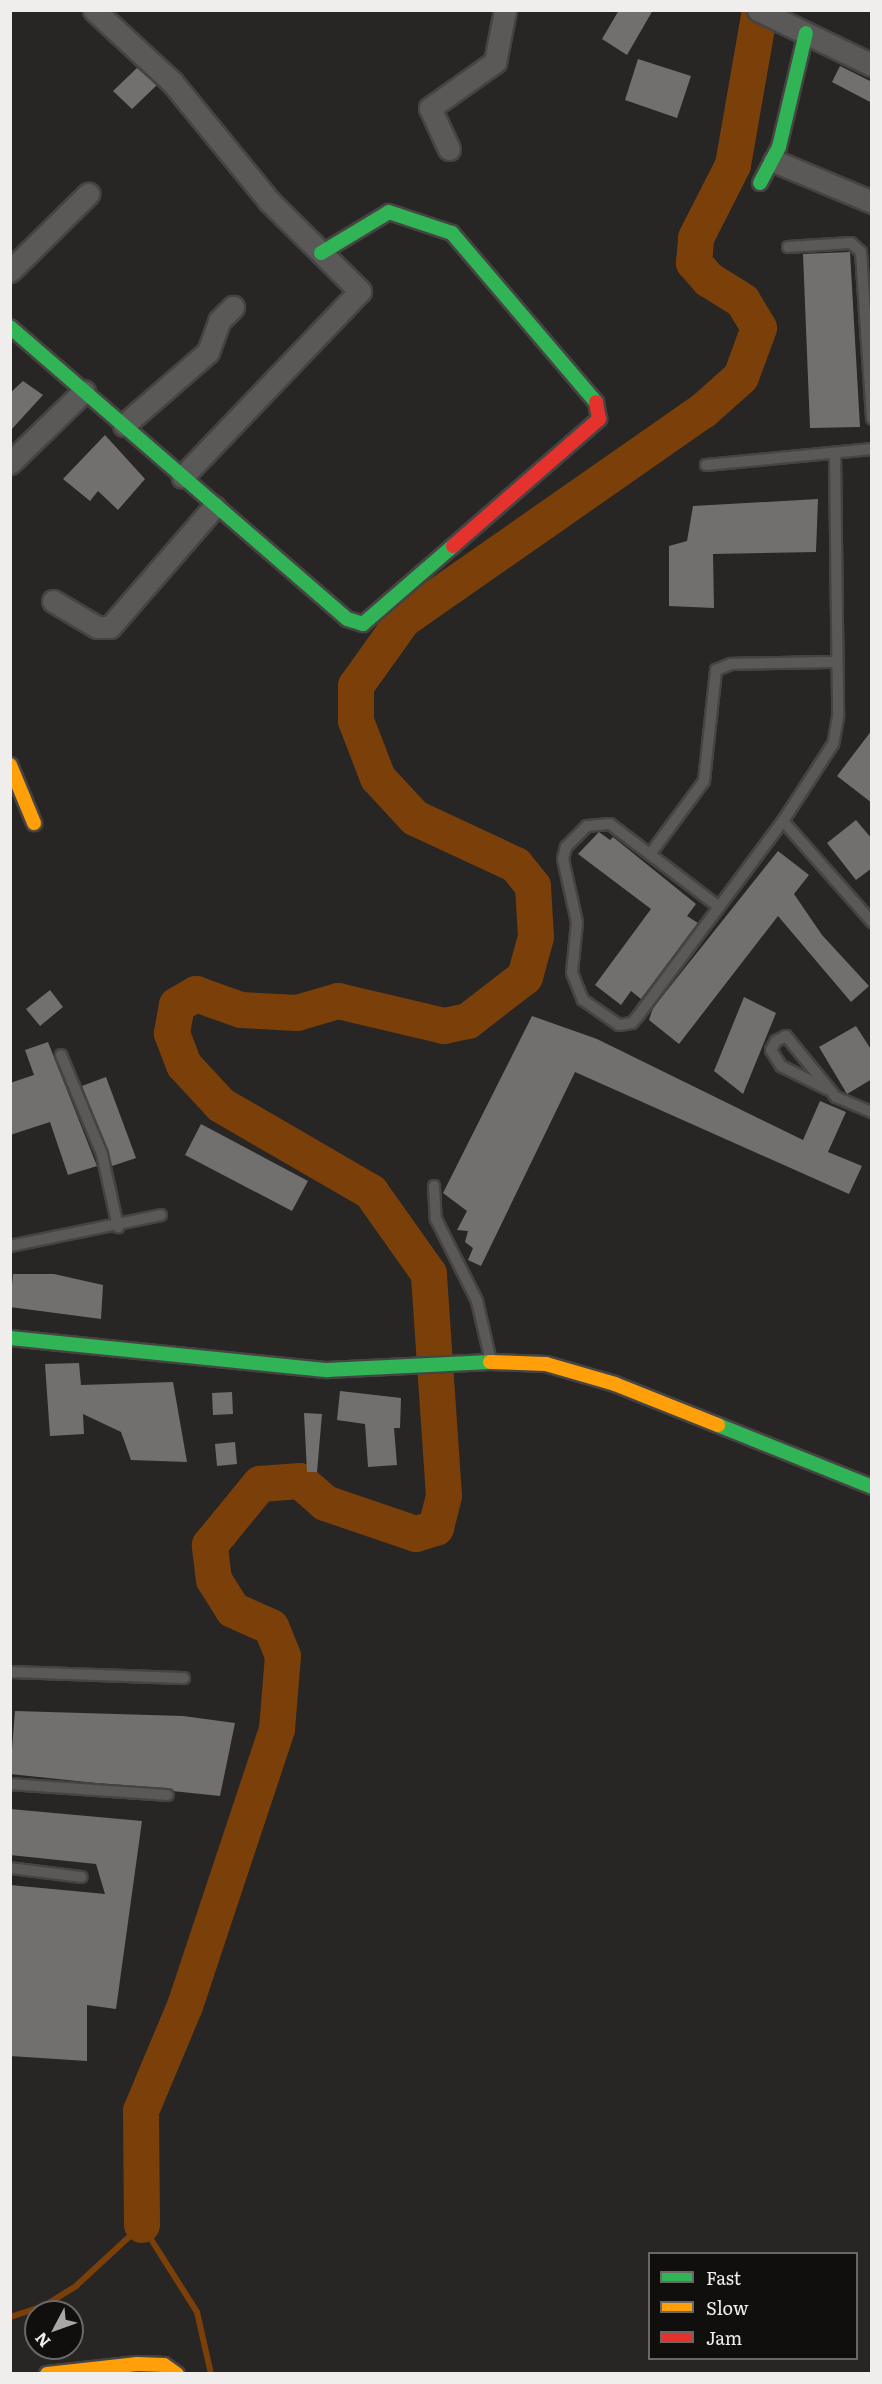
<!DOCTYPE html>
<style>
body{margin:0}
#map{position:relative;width:882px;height:2384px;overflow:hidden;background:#272625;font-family:Literata,serif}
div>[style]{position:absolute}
.stream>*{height:6px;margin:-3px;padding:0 3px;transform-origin:3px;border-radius:3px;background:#7b3f09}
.river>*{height:36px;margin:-18px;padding:0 18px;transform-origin:18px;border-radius:18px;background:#7b3f09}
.building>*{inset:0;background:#71706f}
.roads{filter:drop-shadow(2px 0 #454443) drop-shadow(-2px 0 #454443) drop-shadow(0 2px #454443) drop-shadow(0 -2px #454443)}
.lane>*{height:10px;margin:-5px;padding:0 5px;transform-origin:5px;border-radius:5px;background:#5a5958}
.street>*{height:21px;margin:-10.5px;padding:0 10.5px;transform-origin:10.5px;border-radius:10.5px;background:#5a5958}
.fast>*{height:14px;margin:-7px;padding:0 7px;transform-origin:7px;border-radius:7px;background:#30b455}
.slow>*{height:14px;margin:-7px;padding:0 7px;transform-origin:7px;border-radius:7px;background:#ff9f0a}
.jam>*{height:14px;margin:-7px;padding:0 7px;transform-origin:7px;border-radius:7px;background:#e5322d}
span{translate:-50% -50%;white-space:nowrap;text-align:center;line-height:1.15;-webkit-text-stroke:6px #100f0e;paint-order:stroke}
.frame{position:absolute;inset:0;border:12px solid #efeeed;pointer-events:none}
.legend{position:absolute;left:648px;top:2252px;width:210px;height:108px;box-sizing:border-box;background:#100f0e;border:2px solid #696867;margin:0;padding:8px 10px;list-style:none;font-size:18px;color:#efeeed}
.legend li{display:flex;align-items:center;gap:12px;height:30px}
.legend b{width:30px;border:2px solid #696867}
.north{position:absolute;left:24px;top:2300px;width:60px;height:60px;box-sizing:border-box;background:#100f0e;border:2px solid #696867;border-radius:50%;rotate:229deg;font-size:16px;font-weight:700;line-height:24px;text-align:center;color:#efeeed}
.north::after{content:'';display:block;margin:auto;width:21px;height:27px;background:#a9a8a7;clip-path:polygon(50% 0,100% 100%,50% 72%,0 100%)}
</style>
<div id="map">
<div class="stream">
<i style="left:10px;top:2317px;width:36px;rotate:-18deg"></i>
<i style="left:44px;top:2306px;width:39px;rotate:-32deg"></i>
<i style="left:77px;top:2285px;width:88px;rotate:-42.7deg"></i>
<i style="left:142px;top:2225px;width:103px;rotate:57.7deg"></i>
<i style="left:197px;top:2312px;width:64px;rotate:77.3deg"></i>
</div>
<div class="river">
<i style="left:142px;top:2225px;width:114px;rotate:-90.5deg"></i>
<i style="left:141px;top:2111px;width:114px;rotate:-67.3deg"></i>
<i style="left:185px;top:2006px;width:292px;rotate:-71.6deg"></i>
<i style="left:277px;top:1729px;width:73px;rotate:-85.3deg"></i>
<i style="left:283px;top:1656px;width:31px;rotate:-112deg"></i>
<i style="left:271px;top:1627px;width:42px;rotate:-155.9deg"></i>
<i style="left:233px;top:1610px;width:36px;rotate:-122deg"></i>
<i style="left:214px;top:1580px;width:35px;rotate:-97deg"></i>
<i style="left:210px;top:1545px;width:79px;rotate:-50.7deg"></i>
<i style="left:260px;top:1484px;width:40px;rotate:-4.3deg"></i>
<i style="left:300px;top:1481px;width:33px;rotate:41deg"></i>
<i style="left:325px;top:1503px;width:96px;rotate:18.8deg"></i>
<i style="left:416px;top:1534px;width:21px;rotate:-17deg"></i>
<i style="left:436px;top:1528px;width:33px;rotate:-76deg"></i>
<i style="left:444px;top:1496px;width:223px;rotate:-93.9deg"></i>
<i style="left:429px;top:1274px;width:100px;rotate:-125.3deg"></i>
<i style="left:371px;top:1192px;width:173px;rotate:-149.9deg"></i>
<i style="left:221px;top:1105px;width:54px;rotate:-132.8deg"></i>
<i style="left:184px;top:1065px;width:34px;rotate:-111deg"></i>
<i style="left:172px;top:1033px;width:28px;rotate:-80deg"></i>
<i style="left:177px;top:1005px;width:22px;rotate:-30deg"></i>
<i style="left:196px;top:994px;width:48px;rotate:19.6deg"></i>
<i style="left:241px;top:1010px;width:56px;rotate:3.1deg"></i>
<i style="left:297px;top:1013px;width:43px;rotate:-16.3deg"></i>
<i style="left:338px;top:1001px;width:109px;rotate:13.3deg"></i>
<i style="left:444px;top:1026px;width:25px;rotate:-12deg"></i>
<i style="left:468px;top:1021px;width:72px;rotate:-37.7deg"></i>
<i style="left:525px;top:977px;width:41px;rotate:-74.6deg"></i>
<i style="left:536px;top:937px;width:51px;rotate:-93.4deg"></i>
<i style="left:533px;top:886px;width:27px;rotate:-129deg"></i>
<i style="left:516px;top:865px;width:111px;rotate:-155deg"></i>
<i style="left:415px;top:818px;width:54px;rotate:-132.8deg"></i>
<i style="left:378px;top:778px;width:61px;rotate:-111.1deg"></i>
<i style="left:356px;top:721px;width:35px;rotate:-90deg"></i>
<i style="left:356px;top:686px;width:81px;rotate:-54.5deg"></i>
<i style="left:403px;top:620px;width:366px;rotate:-34.9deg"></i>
<i style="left:703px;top:411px;width:51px;rotate:-41.8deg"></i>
<i style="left:741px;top:377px;width:52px;rotate:-69.8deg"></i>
<i style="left:759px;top:328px;width:31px;rotate:-121deg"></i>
<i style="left:743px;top:301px;width:40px;rotate:-148deg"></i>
<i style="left:709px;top:280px;width:23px;rotate:-131deg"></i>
<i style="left:694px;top:263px;width:25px;rotate:-85deg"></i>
<i style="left:696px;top:238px;width:82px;rotate:-63.1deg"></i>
<i style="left:733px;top:165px;width:157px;rotate:-80.1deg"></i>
</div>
<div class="building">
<i style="clip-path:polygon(619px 10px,653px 10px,627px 55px,602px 39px)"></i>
<i style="clip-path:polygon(638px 59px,691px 76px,677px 118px,625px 100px)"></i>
<i style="clip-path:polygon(840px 66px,872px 82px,872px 103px,832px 82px)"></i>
<i style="clip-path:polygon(137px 68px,157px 85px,132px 109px,113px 91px)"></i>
<i style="clip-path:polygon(850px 252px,860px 427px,810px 428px,803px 254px)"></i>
<i style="clip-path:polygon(23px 381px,43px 395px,10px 431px,10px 393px)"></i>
<i style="clip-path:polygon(105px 435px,145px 479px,118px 510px,98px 491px,90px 501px,63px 479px)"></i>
<i style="clip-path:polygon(818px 499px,816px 552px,713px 554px,714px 608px,669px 606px,669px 546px,687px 541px,693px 506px)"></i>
<i style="clip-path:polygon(872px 730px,872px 803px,837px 776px)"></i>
<i style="clip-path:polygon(856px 820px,872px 839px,872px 868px,856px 880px,827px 843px)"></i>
<i style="clip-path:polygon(599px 832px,610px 840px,613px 837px,696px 904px,687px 916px,698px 923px,641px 999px,631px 991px,621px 1005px,595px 985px,651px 909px,578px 854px)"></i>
<i style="clip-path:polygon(778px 851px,809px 875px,794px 894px,822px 935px,869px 986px,851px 1002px,778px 916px,679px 1044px,649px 1020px,653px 1008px)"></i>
<i style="clip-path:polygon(50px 990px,63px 1007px,40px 1026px,26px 1009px)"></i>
<i style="clip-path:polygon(744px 997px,776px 1013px,743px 1094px,714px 1071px)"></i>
<i style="clip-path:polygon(532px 1016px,597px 1039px,803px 1140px,820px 1101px,846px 1112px,828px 1152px,862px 1166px,849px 1194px,575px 1072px,481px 1266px,468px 1260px,473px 1248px,465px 1242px,468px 1231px,457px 1230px,467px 1211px,443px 1193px)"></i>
<i style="clip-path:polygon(856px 1026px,872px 1051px,872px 1079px,847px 1094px,819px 1047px)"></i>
<i style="clip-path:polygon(48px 1042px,97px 1166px,68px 1175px,50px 1122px,10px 1135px,10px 1083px,34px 1075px,25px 1050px)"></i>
<i style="clip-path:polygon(106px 1077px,136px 1158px,112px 1166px,82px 1086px)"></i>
<i style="clip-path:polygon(201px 1124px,308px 1181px,292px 1211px,185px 1155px)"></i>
<i style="clip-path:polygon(13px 1274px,54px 1274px,103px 1285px,101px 1319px,10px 1307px)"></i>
<i style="clip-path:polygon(79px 1363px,81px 1385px,173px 1382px,187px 1462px,131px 1460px,121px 1432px,83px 1414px,84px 1434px,50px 1436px,45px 1364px)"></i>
<i style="clip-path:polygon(340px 1391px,401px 1398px,400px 1428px,394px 1428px,397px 1465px,368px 1467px,365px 1424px,337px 1420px)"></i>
<i style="clip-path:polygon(232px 1392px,233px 1414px,213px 1415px,212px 1393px)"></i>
<i style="clip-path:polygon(304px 1413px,322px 1414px,317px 1472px,307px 1472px)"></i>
<i style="clip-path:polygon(235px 1442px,237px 1464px,217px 1466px,215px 1444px)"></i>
<i style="clip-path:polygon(15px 1711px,183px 1716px,235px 1723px,220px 1796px,10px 1774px)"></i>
<i style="clip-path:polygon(10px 1809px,142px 1821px,116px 2009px,87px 2005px,87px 2061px,10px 2056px,10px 1885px,105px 1894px,96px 1864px,10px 1855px)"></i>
</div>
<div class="roads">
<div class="lane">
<i style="left:788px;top:247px;width:63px;rotate:-3.6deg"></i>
<i style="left:851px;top:243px;width:13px;rotate:42deg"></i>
<i style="left:861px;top:252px;width:167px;rotate:86.2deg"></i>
<i style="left:835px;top:455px;width:262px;rotate:89.3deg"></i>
<i style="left:838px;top:717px;width:27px;rotate:100deg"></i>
<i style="left:833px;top:744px;width:92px;rotate:123deg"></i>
<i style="left:783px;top:821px;width:135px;rotate:48.6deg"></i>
<i style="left:706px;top:465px;width:167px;rotate:-5.5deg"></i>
<i style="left:651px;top:853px;width:89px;rotate:-53.6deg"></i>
<i style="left:704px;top:781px;width:112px;rotate:-83.8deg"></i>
<i style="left:716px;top:670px;width:16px;rotate:-22deg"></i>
<i style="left:731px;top:664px;width:106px;rotate:-1.1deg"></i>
<i style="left:719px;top:907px;width:137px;rotate:-142.7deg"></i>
<i style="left:610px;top:824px;width:23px;rotate:175deg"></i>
<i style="left:587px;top:826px;width:30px;rotate:135deg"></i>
<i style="left:566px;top:847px;width:12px;rotate:104deg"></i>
<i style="left:563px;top:859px;width:65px;rotate:77.5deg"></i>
<i style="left:577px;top:922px;width:51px;rotate:95.6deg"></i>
<i style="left:572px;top:973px;width:29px;rotate:68deg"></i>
<i style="left:583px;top:1000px;width:44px;rotate:34.8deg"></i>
<i style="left:619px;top:1025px;width:13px;rotate:-9deg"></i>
<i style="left:632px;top:1023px;width:9px;rotate:-49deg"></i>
<i style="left:638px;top:1016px;width:243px;rotate:-53.4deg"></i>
<i style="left:61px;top:1055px;width:107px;rotate:67.5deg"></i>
<i style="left:102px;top:1154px;width:75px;rotate:77.6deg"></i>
<i style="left:827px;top:1089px;width:51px;rotate:-153.4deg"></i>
<i style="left:781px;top:1066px;width:19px;rotate:-122deg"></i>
<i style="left:771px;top:1050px;width:10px;rotate:-61deg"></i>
<i style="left:776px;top:1041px;width:11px;rotate:-27deg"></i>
<i style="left:786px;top:1036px;width:79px;rotate:50.7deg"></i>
<i style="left:836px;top:1097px;width:39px;rotate:23deg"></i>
<i style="left:434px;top:1186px;width:33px;rotate:87deg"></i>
<i style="left:436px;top:1219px;width:92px;rotate:63.4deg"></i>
<i style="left:477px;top:1301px;width:62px;rotate:76.9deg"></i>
<i style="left:10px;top:1246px;width:154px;rotate:-11.6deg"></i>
<i style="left:10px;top:1672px;width:174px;rotate:2deg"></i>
<i style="left:10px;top:1784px;width:158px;rotate:4deg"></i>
<i style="left:10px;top:1868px;width:72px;rotate:7.2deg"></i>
</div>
<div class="street">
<i style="left:94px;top:10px;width:106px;rotate:42.7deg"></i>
<i style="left:172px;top:82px;width:154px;rotate:50.8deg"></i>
<i style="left:269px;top:201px;width:128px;rotate:44.7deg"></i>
<i style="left:360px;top:291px;width:257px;rotate:133.7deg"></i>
<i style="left:758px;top:10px;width:127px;rotate:25.8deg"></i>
<i style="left:449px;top:149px;width:45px;rotate:-114.9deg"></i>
<i style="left:430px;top:108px;width:80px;rotate:-35.3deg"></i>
<i style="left:495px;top:62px;width:53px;rotate:-79.1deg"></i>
<i style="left:774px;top:161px;width:106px;rotate:22.7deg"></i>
<i style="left:10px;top:271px;width:110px;rotate:-44.6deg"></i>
<i style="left:124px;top:425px;width:111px;rotate:-41deg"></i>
<i style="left:208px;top:352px;width:33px;rotate:-70deg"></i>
<i style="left:219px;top:321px;width:20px;rotate:-45deg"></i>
<i style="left:10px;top:463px;width:103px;rotate:-44.2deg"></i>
<i style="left:53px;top:601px;width:51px;rotate:30.6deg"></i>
<i style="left:97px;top:627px;width:13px"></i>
<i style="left:110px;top:627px;width:159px;rotate:-49.1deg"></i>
</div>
<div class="fast">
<i style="left:760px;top:183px;width:41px;rotate:-62.2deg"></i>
<i style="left:779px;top:147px;width:117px;rotate:-76.7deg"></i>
<i style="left:321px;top:253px;width:79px;rotate:-31.1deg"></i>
<i style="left:389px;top:212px;width:66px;rotate:18.4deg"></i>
<i style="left:452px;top:233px;width:222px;rotate:49.6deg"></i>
<i style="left:10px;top:327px;width:446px;rotate:40.9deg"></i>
<i style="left:347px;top:619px;width:17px;rotate:17deg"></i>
<i style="left:363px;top:624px;width:119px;rotate:-40.9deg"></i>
<i style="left:10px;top:1338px;width:319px;rotate:5.8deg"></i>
<i style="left:327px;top:1370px;width:163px;rotate:-2.8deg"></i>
<i style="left:718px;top:1425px;width:166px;rotate:21.9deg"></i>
</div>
<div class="slow">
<i style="left:10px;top:765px;width:63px;rotate:67.5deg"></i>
<i style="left:490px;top:1362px;width:56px;rotate:2deg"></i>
<i style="left:546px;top:1364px;width:72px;rotate:16.2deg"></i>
<i style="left:615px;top:1384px;width:111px;rotate:21.7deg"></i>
<i style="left:47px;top:2374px;width:91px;rotate:-6.3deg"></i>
<i style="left:137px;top:2364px;width:27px;rotate:2deg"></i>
<i style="left:164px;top:2365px;width:16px;rotate:35deg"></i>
</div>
<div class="jam">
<i style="left:453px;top:546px;width:194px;rotate:-41deg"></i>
<i style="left:599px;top:419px;width:17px;rotate:-100deg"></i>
</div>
</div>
<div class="frame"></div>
<ul class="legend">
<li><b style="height:8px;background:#30b455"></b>Fast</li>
<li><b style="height:8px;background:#ff9f0a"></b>Slow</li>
<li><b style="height:8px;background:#e5322d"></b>Jam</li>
</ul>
<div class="north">N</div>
</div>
